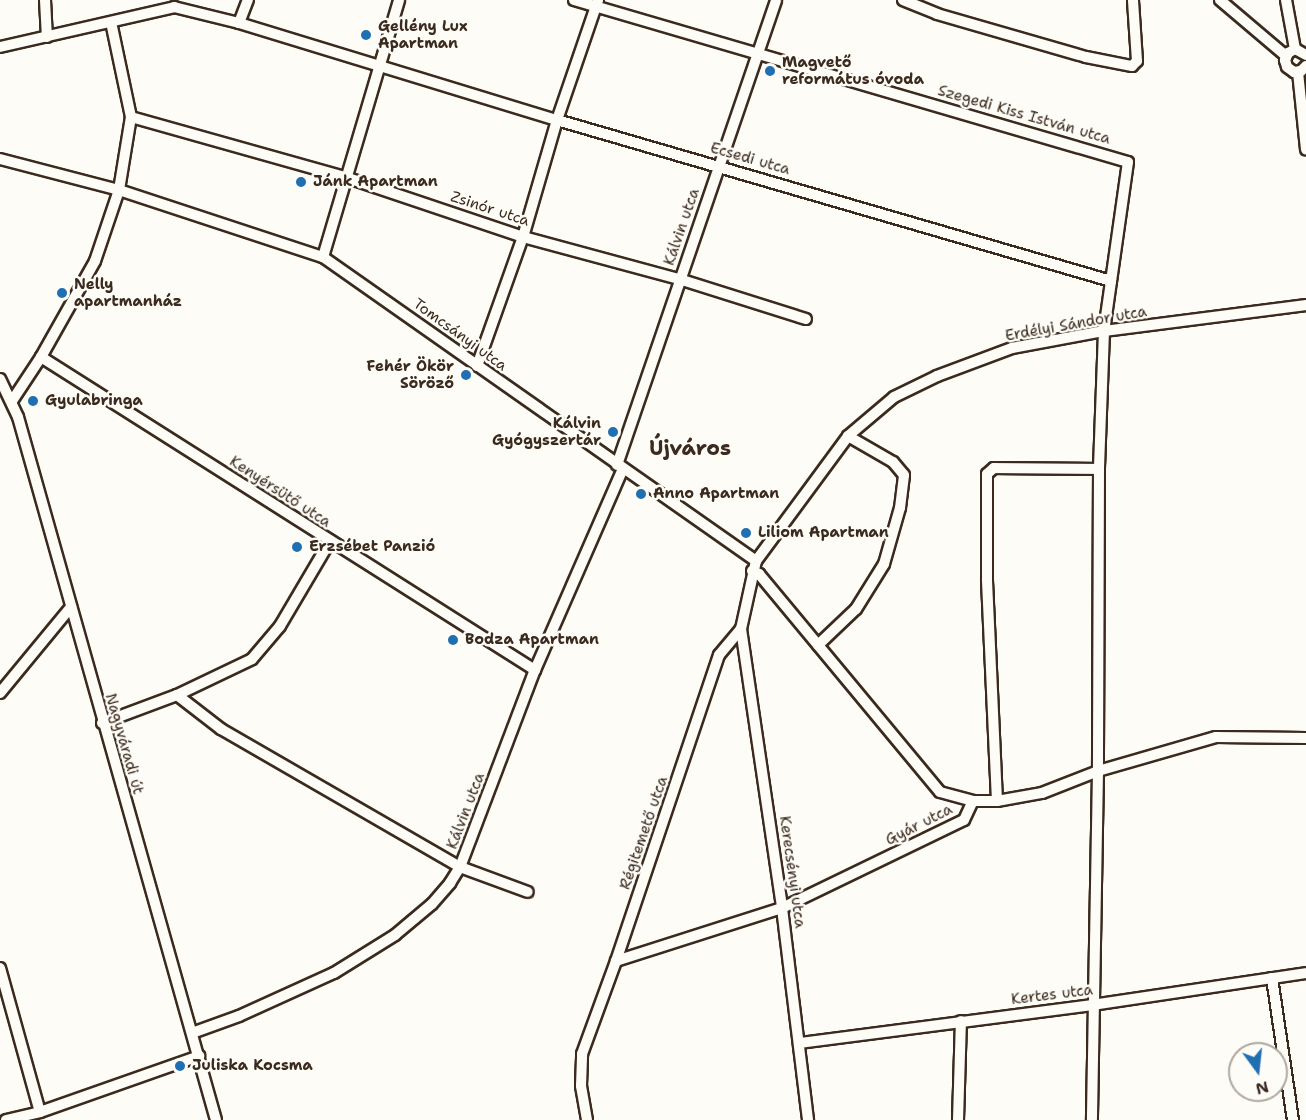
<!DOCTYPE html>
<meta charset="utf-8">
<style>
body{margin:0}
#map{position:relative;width:1306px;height:1120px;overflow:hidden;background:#fdfcf7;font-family:"Shantell Sans",sans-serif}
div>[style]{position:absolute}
.roads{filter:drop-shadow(2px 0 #3b2a1e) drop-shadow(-2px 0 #3b2a1e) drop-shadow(0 2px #3b2a1e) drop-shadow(0 -2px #3b2a1e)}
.minor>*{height:10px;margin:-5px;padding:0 5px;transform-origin:5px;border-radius:5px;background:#fdfcf7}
.dots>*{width:16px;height:16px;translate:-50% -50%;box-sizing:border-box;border:3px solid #fdfcf7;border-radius:50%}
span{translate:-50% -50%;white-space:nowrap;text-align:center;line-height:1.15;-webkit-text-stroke:5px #fdfcf7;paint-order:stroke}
.poi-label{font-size:15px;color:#3b2a1e;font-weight:700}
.left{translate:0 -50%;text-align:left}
.right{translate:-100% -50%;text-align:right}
.street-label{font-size:15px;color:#3b2a1e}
.district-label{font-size:21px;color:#3b2a1e;font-weight:700}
.north{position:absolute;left:1228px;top:1042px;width:60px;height:60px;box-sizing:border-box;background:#fdfcf7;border:2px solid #afa8a0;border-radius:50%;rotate:165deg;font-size:16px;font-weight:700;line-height:24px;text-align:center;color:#3b2a1e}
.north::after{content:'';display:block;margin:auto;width:21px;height:27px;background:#1f6fb2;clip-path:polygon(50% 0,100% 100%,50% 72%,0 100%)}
</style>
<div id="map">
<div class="roads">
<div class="minor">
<i style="left:45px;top:0;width:37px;rotate:87deg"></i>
<i style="left:574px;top:0;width:577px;rotate:16.3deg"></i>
<i style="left:1128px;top:162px;width:171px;rotate:98.1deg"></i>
<i style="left:1104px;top:331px;width:138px;rotate:92.1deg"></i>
<i style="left:1099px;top:469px;width:302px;rotate:90.2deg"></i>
<i style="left:1098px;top:771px;width:349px;rotate:91deg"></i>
<i style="left:903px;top:0;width:37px;rotate:22deg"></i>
<i style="left:937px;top:14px;width:155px;rotate:16.1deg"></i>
<i style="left:1086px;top:57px;width:47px;rotate:11.1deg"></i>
<i style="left:1132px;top:66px;width:7px;rotate:-45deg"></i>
<i style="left:1137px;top:61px;width:61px;rotate:-93.8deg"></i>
<i style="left:1220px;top:0;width:87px;rotate:40.3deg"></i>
<i style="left:1286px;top:0;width:50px;rotate:79.6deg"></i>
<i style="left:239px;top:23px;width:25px;rotate:-69deg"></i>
<i style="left:0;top:47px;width:179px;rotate:-12.9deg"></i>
<i style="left:174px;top:7px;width:67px;rotate:13.8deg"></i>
<i style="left:239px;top:23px;width:332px;rotate:17deg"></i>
<i style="left:557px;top:120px;width:577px;rotate:16.2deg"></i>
<i style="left:1306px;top:55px;width:13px;rotate:-151deg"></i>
<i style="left:1295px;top:49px;width:8px;rotate:150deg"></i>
<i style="left:1288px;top:53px;width:8px;rotate:113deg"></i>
<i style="left:1285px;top:60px;width:7px;rotate:74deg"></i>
<i style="left:1287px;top:67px;width:9px;rotate:36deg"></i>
<i style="left:1294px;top:72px;width:7px;rotate:-8deg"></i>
<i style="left:1301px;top:71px;width:7px;rotate:-45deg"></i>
<i style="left:1298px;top:72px;width:78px;rotate:84.1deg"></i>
<i style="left:131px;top:117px;width:225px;rotate:15.7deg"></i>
<i style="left:348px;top:178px;width:185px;rotate:18.6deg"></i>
<i style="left:523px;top:237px;width:162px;rotate:15.1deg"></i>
<i style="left:679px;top:279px;width:133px;rotate:17.5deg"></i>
<i style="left:0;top:159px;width:123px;rotate:14.6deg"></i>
<i style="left:119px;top:190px;width:215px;rotate:18.2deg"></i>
<i style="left:323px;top:257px;width:529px;rotate:35.07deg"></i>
<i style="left:323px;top:257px;width:268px;rotate:-73.5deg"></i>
<i style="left:41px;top:357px;width:585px;rotate:32.36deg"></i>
<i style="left:477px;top:366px;width:137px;rotate:-70.4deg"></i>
<i style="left:523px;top:237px;width:122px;rotate:-73.8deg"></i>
<i style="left:557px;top:120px;width:127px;rotate:-71.1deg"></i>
<i style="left:0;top:379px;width:42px;rotate:64.7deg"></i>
<i style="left:18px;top:417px;width:730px;rotate:74.27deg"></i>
<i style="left:12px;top:401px;width:53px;rotate:-56.6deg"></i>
<i style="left:41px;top:357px;width:110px;rotate:-60.6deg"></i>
<i style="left:95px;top:261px;width:75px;rotate:-71.3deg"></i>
<i style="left:119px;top:190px;width:74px;rotate:-80.7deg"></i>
<i style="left:131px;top:117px;width:97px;rotate:-101.9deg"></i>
<i style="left:617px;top:465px;width:491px;rotate:-71.1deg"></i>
<i style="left:752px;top:571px;width:8px;rotate:23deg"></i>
<i style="left:759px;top:574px;width:283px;rotate:50.3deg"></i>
<i style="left:940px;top:792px;width:34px;rotate:15deg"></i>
<i style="left:973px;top:801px;width:24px"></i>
<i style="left:997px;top:801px;width:46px;rotate:-10.1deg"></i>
<i style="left:1042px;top:793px;width:60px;rotate:-21.4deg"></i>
<i style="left:1098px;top:771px;width:123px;rotate:-16.1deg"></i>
<i style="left:1216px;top:737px;width:90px;rotate:0.6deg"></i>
<i style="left:741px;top:629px;width:282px;rotate:81.6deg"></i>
<i style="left:782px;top:908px;width:214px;rotate:83deg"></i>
<i style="left:818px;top:645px;width:52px;rotate:-43.5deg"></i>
<i style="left:856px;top:609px;width:53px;rotate:-58.1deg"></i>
<i style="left:884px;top:564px;width:58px;rotate:-74.1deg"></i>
<i style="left:900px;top:508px;width:33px;rotate:-83deg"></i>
<i style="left:904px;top:475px;width:17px;rotate:-130deg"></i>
<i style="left:893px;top:462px;width:52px;rotate:-150deg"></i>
<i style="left:0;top:693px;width:112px;rotate:-50.5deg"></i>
<i style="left:177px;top:695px;width:56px;rotate:37.7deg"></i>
<i style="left:221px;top:729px;width:276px;rotate:30deg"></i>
<i style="left:460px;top:867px;width:72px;rotate:20.2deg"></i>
<i style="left:102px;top:723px;width:80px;rotate:-20.5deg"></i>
<i style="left:177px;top:695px;width:83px;rotate:-25.6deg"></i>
<i style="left:252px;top:659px;width:43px;rotate:-49.7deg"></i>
<i style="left:280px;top:626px;width:99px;rotate:-59.5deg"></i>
<i style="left:997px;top:801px;width:222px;rotate:-92.6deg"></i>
<i style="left:987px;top:579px;width:105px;rotate:-90deg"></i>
<i style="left:987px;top:474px;width:9px;rotate:-41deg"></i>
<i style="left:994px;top:468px;width:105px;rotate:0.5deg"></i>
<i style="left:616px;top:961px;width:174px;rotate:-17.7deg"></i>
<i style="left:782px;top:908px;width:202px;rotate:-25.8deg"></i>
<i style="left:964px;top:820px;width:21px;rotate:-65deg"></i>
<i style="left:0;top:968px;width:149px;rotate:74.5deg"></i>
<i style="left:1272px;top:978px;width:144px;rotate:81.6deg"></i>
<i style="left:192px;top:1033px;width:50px;rotate:-19.9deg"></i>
<i style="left:239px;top:1016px;width:104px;rotate:-24.4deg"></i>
<i style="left:334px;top:973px;width:72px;rotate:-31.9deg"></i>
<i style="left:395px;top:935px;width:48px;rotate:-40deg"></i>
<i style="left:432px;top:904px;width:28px;rotate:-49deg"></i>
<i style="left:450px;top:883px;width:19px;rotate:-58deg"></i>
<i style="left:460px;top:867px;width:211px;rotate:-69.2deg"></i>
<i style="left:535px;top:670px;width:219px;rotate:-66.4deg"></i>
<i style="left:800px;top:1043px;width:294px;rotate:-7.4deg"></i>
<i style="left:1092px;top:1005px;width:216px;rotate:-8.5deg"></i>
<i style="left:6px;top:1120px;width:35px;rotate:-13deg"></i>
<i style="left:40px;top:1112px;width:169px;rotate:-19.4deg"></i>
<i style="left:587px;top:1120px;width:35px;rotate:-100deg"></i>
<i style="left:581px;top:1086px;width:32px;rotate:-88deg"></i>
<i style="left:582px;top:1054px;width:99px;rotate:-69.9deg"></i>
<i style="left:616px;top:961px;width:323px;rotate:-71.4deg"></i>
<i style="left:719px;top:655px;width:34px;rotate:-50deg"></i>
<i style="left:741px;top:629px;width:70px;rotate:-77.6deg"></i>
<i style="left:756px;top:561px;width:155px;rotate:-53.6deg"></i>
<i style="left:848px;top:436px;width:60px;rotate:-40.3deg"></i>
<i style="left:894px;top:397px;width:48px;rotate:-26deg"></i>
<i style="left:937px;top:376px;width:80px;rotate:-20.5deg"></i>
<i style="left:1012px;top:348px;width:94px;rotate:-10.5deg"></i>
<i style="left:1104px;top:331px;width:204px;rotate:-7.3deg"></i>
<i style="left:958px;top:1120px;width:99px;rotate:-88.3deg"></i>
</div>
</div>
<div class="dots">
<i style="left:366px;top:35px;background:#1f6fb2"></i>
<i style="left:770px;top:71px;background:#1f6fb2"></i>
<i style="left:301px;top:182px;background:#1f6fb2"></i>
<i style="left:62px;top:293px;background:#1f6fb2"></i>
<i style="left:466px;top:375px;background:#1f6fb2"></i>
<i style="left:33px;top:401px;background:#1f6fb2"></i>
<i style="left:613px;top:432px;background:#1f6fb2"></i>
<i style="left:641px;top:494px;background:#1f6fb2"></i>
<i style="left:746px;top:533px;background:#1f6fb2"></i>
<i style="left:297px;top:547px;background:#1f6fb2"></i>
<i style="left:453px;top:640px;background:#1f6fb2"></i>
<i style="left:180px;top:1066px;background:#1f6fb2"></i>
</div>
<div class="poi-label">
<span class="left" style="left:378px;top:35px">Gellény Lux<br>Apartman</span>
<span class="left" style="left:782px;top:71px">Magvető<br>református óvoda</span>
<span class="left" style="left:313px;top:182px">Jánk Apartman</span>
<span class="left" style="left:74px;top:293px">Nelly<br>apartmanház</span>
<span class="right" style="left:454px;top:375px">Fehér Ökör<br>Söröző</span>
<span class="left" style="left:45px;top:401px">Gyulabringa</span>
<span class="right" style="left:601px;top:432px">Kálvin<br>Gyógyszertár</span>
<span class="left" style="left:653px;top:494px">Anno Apartman</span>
<span class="left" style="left:758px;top:533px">Liliom Apartman</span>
<span class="left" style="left:309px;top:547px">Erzsébet Panzió</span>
<span class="left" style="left:465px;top:640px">Bodza Apartman</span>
<span class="left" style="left:192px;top:1066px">Juliska Kocsma</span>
</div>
<div class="street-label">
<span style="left:1024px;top:115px;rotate:16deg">Szegedi Kiss István utca</span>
<span style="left:750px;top:159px;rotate:16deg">Ecsedi utca</span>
<span style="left:490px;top:209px;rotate:18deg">Zsinór utca</span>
<span style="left:682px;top:227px;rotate:-71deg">Kálvin utca</span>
<span style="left:1076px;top:324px;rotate:-10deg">Erdélyi Sándor utca</span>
<span style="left:460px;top:335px;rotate:36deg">Tomcsányi utca</span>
<span style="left:280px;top:492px;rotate:33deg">Kenyérsütő utca</span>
<span style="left:124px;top:744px;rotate:74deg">Nagyváradi út</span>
<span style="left:466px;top:811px;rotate:-69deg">Kálvin utca</span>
<span style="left:919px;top:825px;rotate:-27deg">Gyár utca</span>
<span style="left:644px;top:833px;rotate:-71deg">Régitemető utca</span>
<span style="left:792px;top:872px;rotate:82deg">Kerecsényi utca</span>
<span style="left:1052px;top:995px;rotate:-7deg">Kertes utca</span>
</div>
<div class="district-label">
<span style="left:690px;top:448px">Újváros</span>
</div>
<div class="north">N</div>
</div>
